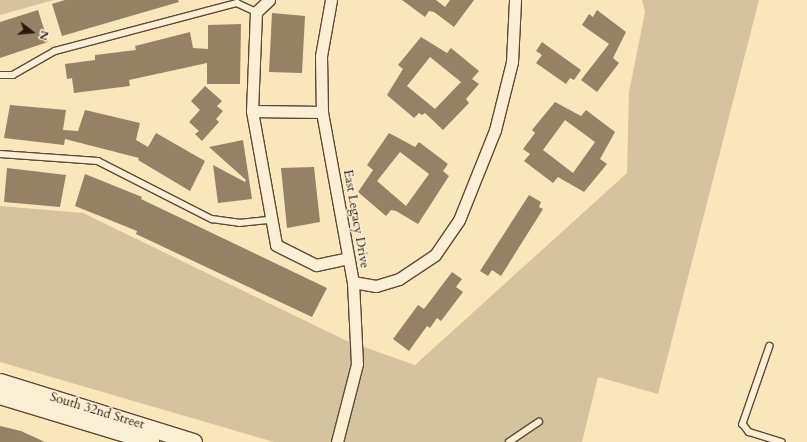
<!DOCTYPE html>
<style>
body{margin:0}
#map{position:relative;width:807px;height:442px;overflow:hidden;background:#f9e6bb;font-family:Cardo,serif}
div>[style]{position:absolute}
.green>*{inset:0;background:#d5c39d}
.building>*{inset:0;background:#958265}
.roads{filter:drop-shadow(1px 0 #5c4a35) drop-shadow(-1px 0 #5c4a35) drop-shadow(0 1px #5c4a35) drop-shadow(0 -1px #5c4a35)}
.lane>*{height:5.5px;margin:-2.75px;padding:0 2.75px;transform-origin:2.75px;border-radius:2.75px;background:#fbefd3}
.street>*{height:11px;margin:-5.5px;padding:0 5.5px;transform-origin:5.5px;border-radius:5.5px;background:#fbefd3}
.secondary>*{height:16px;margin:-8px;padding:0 8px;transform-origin:8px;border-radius:8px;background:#fbefd3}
span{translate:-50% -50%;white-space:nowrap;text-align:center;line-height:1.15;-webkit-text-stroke:3px #fbefd3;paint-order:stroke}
.street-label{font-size:13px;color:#281608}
.north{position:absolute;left:12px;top:12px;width:40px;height:40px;-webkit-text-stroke:3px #fbefd3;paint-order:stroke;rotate:106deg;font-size:11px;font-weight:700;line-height:16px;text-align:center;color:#281608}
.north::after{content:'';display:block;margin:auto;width:14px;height:18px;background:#281608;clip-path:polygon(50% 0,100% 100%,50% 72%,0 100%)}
</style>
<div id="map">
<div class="green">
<i style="clip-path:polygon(0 0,54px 0,0 15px)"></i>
<i style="clip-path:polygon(642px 0,759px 0,658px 394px,598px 377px,582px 442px,274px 442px,0 362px,0 206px,83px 213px,347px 341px,415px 365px,627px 173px,629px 92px,645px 12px)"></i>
</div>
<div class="building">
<i style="clip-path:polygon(65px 0,178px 0,179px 2px,62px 36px,52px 4px)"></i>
<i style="clip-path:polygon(402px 0,436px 0,445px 7px,450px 0,474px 0,454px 27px,434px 12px,429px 11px,425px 17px)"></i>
<i style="clip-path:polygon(38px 10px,48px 42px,0 58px,0 22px)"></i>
<i style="clip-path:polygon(597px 10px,626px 32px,613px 58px,619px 63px,597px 92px,581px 80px,609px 44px,582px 25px,589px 14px,593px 17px)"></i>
<i style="clip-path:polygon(272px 13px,305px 16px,302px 73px,269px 72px)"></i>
<i style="clip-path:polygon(241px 24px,240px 84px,207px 84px,207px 63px,129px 80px,130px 86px,74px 93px,72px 78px,67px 79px,65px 64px,95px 60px,95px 55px,136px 50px,135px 46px,190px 32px,193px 48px,208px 49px,208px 25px)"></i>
<i style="clip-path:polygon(evenodd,421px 37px,447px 53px,451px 48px,479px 71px,472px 79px,479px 84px,466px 99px,469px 103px,443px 130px,425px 113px,422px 115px,419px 113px,414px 118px,387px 95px,403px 69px,398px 65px,421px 37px,430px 57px,461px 82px,435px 109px,407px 86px,430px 57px)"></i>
<i style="clip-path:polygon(542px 42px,581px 70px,574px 80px,570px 78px,566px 84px,536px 63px,542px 55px,536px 51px)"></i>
<i style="clip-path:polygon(205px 86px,222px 101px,217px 106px,223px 111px,216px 119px,219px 122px,202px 141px,195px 134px,199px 131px,189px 122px,200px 110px,191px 101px)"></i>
<i style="clip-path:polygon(evenodd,555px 102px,581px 116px,586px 110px,615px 132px,600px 159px,607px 164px,584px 192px,558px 177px,553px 183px,524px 161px,530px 154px,523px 149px,535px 133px,532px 130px,555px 102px,565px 120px,595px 142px,573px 173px,543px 150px,565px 120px)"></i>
<i style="clip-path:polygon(10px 105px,66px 110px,63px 130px,78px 131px,85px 110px,140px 123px,136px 140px,148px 147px,156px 133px,205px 161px,190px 191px,138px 160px,139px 158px,65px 139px,64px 145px,4px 138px)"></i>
<i style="clip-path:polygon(evenodd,389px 133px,415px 147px,419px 142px,448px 164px,443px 171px,449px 176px,418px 224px,396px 211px,391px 210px,386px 216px,358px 192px,373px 170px,367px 165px,389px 133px,400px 152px,429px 174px,406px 206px,377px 181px,400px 152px)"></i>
<i style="clip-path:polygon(243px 140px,252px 199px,218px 203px,213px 165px,245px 182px,246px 180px,209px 147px)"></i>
<i style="clip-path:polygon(314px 167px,320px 222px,287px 228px,281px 168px)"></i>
<i style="clip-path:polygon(7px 168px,66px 175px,60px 207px,4px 202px)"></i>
<i style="clip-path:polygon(85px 174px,142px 197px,141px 199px,327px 288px,312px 317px,136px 234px,137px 231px,75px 206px)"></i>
<i style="clip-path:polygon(529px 195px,541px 202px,539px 207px,543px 209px,501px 276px,492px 270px,488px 276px,480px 271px)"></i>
<i style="clip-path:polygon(452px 272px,462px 279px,456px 287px,463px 292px,441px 321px,437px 318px,430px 328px,427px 326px,409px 351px,393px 339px,418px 305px,424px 309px)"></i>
<i style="clip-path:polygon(0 426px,21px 431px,45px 442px,0 442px)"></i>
</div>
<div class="roads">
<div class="lane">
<i style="left:0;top:75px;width:13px"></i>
<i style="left:13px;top:75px;width:48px;rotate:-29.7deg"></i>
<i style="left:55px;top:51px;width:188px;rotate:-14.8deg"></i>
<i style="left:237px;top:3px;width:21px;rotate:25deg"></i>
<i style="left:0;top:154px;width:98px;rotate:4.1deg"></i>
<i style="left:98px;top:161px;width:128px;rotate:27deg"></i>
<i style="left:212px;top:219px;width:27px;rotate:8deg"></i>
<i style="left:239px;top:223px;width:31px;rotate:-6deg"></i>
<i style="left:770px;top:346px;width:83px;rotate:109.1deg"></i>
<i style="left:743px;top:424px;width:10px;rotate:53deg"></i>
<i style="left:749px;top:432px;width:34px;rotate:17deg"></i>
<i style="left:509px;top:442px;width:36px;rotate:-34deg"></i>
</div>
<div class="street">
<i style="left:269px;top:0;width:18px;rotate:137deg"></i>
<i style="left:256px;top:12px;width:99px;rotate:92.3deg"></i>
<i style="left:252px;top:111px;width:136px;rotate:79.8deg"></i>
<i style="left:276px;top:245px;width:45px;rotate:26.6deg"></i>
<i style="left:316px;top:265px;width:33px;rotate:-12deg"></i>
<i style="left:331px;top:0;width:57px;rotate:100.1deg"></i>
<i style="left:321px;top:56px;width:56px;rotate:89deg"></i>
<i style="left:322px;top:112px;width:173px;rotate:79.7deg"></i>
<i style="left:353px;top:282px;width:82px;rotate:87.2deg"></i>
<i style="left:357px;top:364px;width:81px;rotate:104.4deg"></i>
<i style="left:252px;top:111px;width:70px;rotate:0.8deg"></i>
<i style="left:353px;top:282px;width:23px;rotate:10deg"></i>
<i style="left:376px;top:286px;width:24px;rotate:-17deg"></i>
<i style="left:399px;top:279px;width:43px;rotate:-33.7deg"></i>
<i style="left:435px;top:255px;width:42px;rotate:-55.6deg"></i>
<i style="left:459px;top:220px;width:97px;rotate:-68.2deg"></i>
<i style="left:495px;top:130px;width:70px;rotate:-76deg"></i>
<i style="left:512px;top:62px;width:62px;rotate:-87.2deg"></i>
</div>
<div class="secondary">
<i style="left:0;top:382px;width:203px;rotate:17.2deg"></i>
<i style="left:0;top:396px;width:158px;rotate:16.9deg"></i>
</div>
</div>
<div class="street-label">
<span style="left:356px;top:219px;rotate:80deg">East Legacy Drive</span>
<span style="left:97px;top:411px;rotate:17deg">South 32nd Street</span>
</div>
<div class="north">N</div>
</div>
